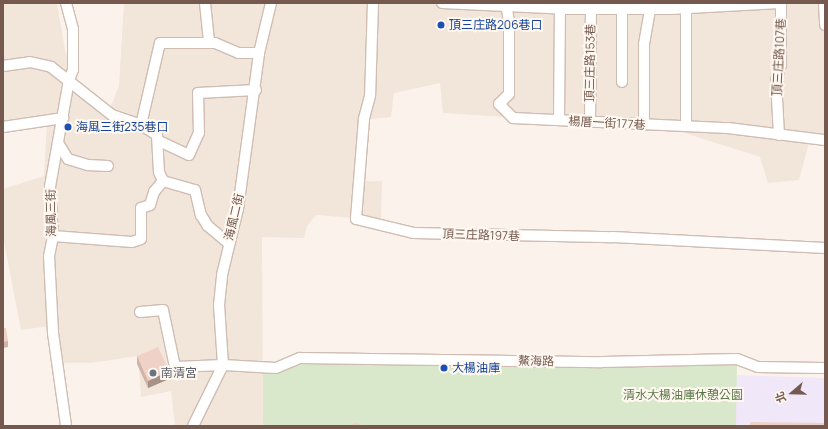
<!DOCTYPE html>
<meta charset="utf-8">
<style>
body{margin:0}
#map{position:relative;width:828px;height:429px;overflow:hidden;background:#fbf3eb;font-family:Manrope,"Noto Sans TC",sans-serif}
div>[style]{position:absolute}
.residential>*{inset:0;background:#f2e5da}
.education>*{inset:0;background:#f0e7f8}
.green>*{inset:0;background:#d9e8ca}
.roads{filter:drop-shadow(1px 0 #cfbdb3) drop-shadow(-1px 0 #cfbdb3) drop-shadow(0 1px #cfbdb3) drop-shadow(0 -1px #cfbdb3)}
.minor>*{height:10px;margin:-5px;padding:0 5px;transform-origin:5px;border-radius:5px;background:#fff}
.wall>*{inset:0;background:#ceb4a9}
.shaded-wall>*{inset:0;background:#a7928a}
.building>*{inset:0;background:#efd1c5}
.dots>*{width:11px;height:11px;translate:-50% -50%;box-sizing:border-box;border:2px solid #fef8f1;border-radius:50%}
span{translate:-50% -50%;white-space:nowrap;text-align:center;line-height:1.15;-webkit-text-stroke:4px #fef8f1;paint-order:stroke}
.transit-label{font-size:12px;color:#164399}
.left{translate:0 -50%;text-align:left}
.street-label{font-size:12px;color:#75594f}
.worship-label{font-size:12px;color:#5b616d}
.park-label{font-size:12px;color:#5c7948}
.frame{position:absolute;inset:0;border:4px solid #75594f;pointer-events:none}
.north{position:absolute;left:772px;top:373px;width:40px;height:40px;-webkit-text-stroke:3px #fef8f1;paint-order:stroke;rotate:250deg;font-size:11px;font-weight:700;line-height:16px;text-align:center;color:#75594f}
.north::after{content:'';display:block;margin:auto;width:14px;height:18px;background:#75594f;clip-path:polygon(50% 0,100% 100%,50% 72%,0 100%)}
</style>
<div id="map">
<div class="residential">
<i style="clip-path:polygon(3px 3px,57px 3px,65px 50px,77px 88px,108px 113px,119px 86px,124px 3px,825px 3px,825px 140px,809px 143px,799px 180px,768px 183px,760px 157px,685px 133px,617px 124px,443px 113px,440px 83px,394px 93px,391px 117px,363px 120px,358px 181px,382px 181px,381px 220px,316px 215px,307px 226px,304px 238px,262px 237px,263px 426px,175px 426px,171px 391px,141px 397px,138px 356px,91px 363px,60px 363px,50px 326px,21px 330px,3px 237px,3px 189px,44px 176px,47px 121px,3px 124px)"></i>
</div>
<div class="education">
<i style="clip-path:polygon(736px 375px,825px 378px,825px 426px,736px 426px)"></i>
</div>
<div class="green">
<i style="clip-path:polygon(737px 363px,736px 426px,263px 426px,263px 374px,298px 364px)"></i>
</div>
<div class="roads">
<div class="minor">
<i style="left:66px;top:3px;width:27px;rotate:75deg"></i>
<i style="left:73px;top:29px;width:41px;rotate:90deg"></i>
<i style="left:73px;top:70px;width:11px;rotate:112deg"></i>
<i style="left:69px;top:80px;width:109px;rotate:100.1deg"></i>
<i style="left:50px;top:187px;width:49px;rotate:86.5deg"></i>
<i style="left:53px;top:236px;width:20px;rotate:101deg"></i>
<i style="left:49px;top:256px;width:77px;rotate:87deg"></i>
<i style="left:53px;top:333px;width:94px;rotate:82deg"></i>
<i style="left:205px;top:3px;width:39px;rotate:84deg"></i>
<i style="left:373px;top:3px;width:93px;rotate:91.8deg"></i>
<i style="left:370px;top:96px;width:24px;rotate:105deg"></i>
<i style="left:364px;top:119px;width:100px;rotate:94.6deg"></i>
<i style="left:356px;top:219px;width:60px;rotate:13.6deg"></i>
<i style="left:414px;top:233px;width:199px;rotate:1.2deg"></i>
<i style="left:613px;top:237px;width:212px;rotate:3deg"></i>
<i style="left:442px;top:3px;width:128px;rotate:2.7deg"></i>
<i style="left:570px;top:9px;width:101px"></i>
<i style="left:671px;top:9px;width:109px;rotate:-3.2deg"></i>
<i style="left:506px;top:3px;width:20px;rotate:81deg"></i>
<i style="left:509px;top:23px;width:71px;rotate:90deg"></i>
<i style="left:509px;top:94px;width:14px;rotate:135deg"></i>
<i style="left:499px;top:104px;width:20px;rotate:45deg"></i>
<i style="left:513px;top:118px;width:215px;rotate:2.7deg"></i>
<i style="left:728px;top:128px;width:98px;rotate:7.1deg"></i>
<i style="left:824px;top:3px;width:22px;rotate:87deg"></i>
<i style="left:686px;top:7px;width:118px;rotate:90deg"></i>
<i style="left:3px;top:66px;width:27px;rotate:-8deg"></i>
<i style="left:30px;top:62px;width:22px;rotate:13deg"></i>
<i style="left:51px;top:67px;width:78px;rotate:38.2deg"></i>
<i style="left:112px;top:115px;width:31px;rotate:19deg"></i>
<i style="left:141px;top:125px;width:19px;rotate:32deg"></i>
<i style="left:157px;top:135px;width:37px;rotate:87deg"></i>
<i style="left:159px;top:172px;width:10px;rotate:66deg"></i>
<i style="left:163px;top:181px;width:33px;rotate:16deg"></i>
<i style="left:195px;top:190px;width:26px;rotate:77deg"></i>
<i style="left:201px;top:215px;width:13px;rotate:58deg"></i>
<i style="left:208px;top:226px;width:26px;rotate:40deg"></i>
<i style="left:622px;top:82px;width:79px;rotate:-90deg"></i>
<i style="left:559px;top:120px;width:112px;rotate:-89.5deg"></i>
<i style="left:590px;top:122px;width:119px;rotate:-89.5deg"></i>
<i style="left:141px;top:125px;width:84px;rotate:-77deg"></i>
<i style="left:160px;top:43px;width:55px"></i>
<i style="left:215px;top:43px;width:25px;rotate:23deg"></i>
<i style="left:238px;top:53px;width:21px"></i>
<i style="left:644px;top:125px;width:81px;rotate:-90deg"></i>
<i style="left:644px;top:44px;width:36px;rotate:-80deg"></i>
<i style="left:3px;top:127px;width:61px;rotate:-8.5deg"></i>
<i style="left:779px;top:135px;width:55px;rotate:-93.1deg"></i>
<i style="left:776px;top:80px;width:16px;rotate:-72deg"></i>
<i style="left:781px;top:65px;width:62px;rotate:-90deg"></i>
<i style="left:159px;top:141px;width:33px;rotate:25deg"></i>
<i style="left:189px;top:155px;width:24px;rotate:-66deg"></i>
<i style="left:199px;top:133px;width:40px;rotate:-91.4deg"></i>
<i style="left:198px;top:93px;width:58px;rotate:-3deg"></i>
<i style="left:58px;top:143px;width:19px;rotate:58deg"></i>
<i style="left:68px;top:159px;width:21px;rotate:17deg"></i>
<i style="left:88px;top:165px;width:20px;rotate:3deg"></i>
<i style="left:53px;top:236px;width:79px;rotate:4.3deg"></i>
<i style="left:132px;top:242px;width:9px;rotate:-18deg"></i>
<i style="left:141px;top:239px;width:31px;rotate:-90deg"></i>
<i style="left:141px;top:208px;width:9px;rotate:-18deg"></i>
<i style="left:150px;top:205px;width:14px;rotate:-73deg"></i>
<i style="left:154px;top:192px;width:14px;rotate:-51deg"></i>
<i style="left:140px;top:312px;width:23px;rotate:-5deg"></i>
<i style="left:163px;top:310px;width:58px;rotate:78.1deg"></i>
<i style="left:175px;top:367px;width:48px;rotate:-2.4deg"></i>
<i style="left:223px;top:365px;width:53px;rotate:3.2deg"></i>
<i style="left:276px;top:368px;width:26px;rotate:-23deg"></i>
<i style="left:300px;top:358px;width:302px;rotate:0.8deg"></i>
<i style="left:602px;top:362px;width:135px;rotate:-1.3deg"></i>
<i style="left:737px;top:359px;width:22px;rotate:21deg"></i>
<i style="left:758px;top:367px;width:67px;rotate:0.9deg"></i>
<i style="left:193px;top:426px;width:68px;rotate:-63.8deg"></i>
<i style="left:223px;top:365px;width:60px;rotate:-93.8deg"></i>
<i style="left:219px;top:305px;width:30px;rotate:-84deg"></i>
<i style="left:222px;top:275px;width:68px;rotate:-76.4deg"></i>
<i style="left:238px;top:209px;width:157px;rotate:-82.3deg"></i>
<i style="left:259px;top:53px;width:51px;rotate:-76.5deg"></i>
</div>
</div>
<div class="wall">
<i style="clip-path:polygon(3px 328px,8px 341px,8px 347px,3px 348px)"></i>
<i style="clip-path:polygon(137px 356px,169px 379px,148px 388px,137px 364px)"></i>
</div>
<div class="shaded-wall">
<i style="clip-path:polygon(169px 371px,169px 379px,148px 388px,148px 381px)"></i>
</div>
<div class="building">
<i style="clip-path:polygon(3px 328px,6px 328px,8px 341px,3px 342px)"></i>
<i style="clip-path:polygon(158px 347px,169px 371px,148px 381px,137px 356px)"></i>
<i style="clip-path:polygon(750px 422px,825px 423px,825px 426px,750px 426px)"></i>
<i style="clip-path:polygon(356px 423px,365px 426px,349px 426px)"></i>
</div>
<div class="dots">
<i style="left:441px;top:25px;background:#1a4fb4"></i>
<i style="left:68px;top:127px;background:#1a4fb4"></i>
<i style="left:444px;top:368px;background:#1a4fb4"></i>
<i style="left:153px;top:373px;background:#6b7280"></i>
</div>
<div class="transit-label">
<span class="left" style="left:449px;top:25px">頂三庄路206巷口</span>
<span class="left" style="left:76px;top:127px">海風三街235巷口</span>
<span class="left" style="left:452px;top:368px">大楊油庫</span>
</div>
<div class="street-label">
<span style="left:779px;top:57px;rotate:-87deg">頂三庄路107巷</span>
<span style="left:590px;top:63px;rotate:-89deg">頂三庄路153巷</span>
<span style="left:607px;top:123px;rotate:3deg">楊厝一街177巷</span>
<span style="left:51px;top:213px;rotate:-91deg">海風三街</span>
<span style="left:234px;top:217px;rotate:-77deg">海風二街</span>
<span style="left:481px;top:235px;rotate:2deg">頂三庄路197巷</span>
<span style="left:536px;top:361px;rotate:1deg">鰲海路</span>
</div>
<div class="worship-label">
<span class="left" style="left:161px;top:373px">南清宮</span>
</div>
<div class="park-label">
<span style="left:683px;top:395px">清水大楊油庫休憩公園</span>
</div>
<div class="frame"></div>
<div class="north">北</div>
</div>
